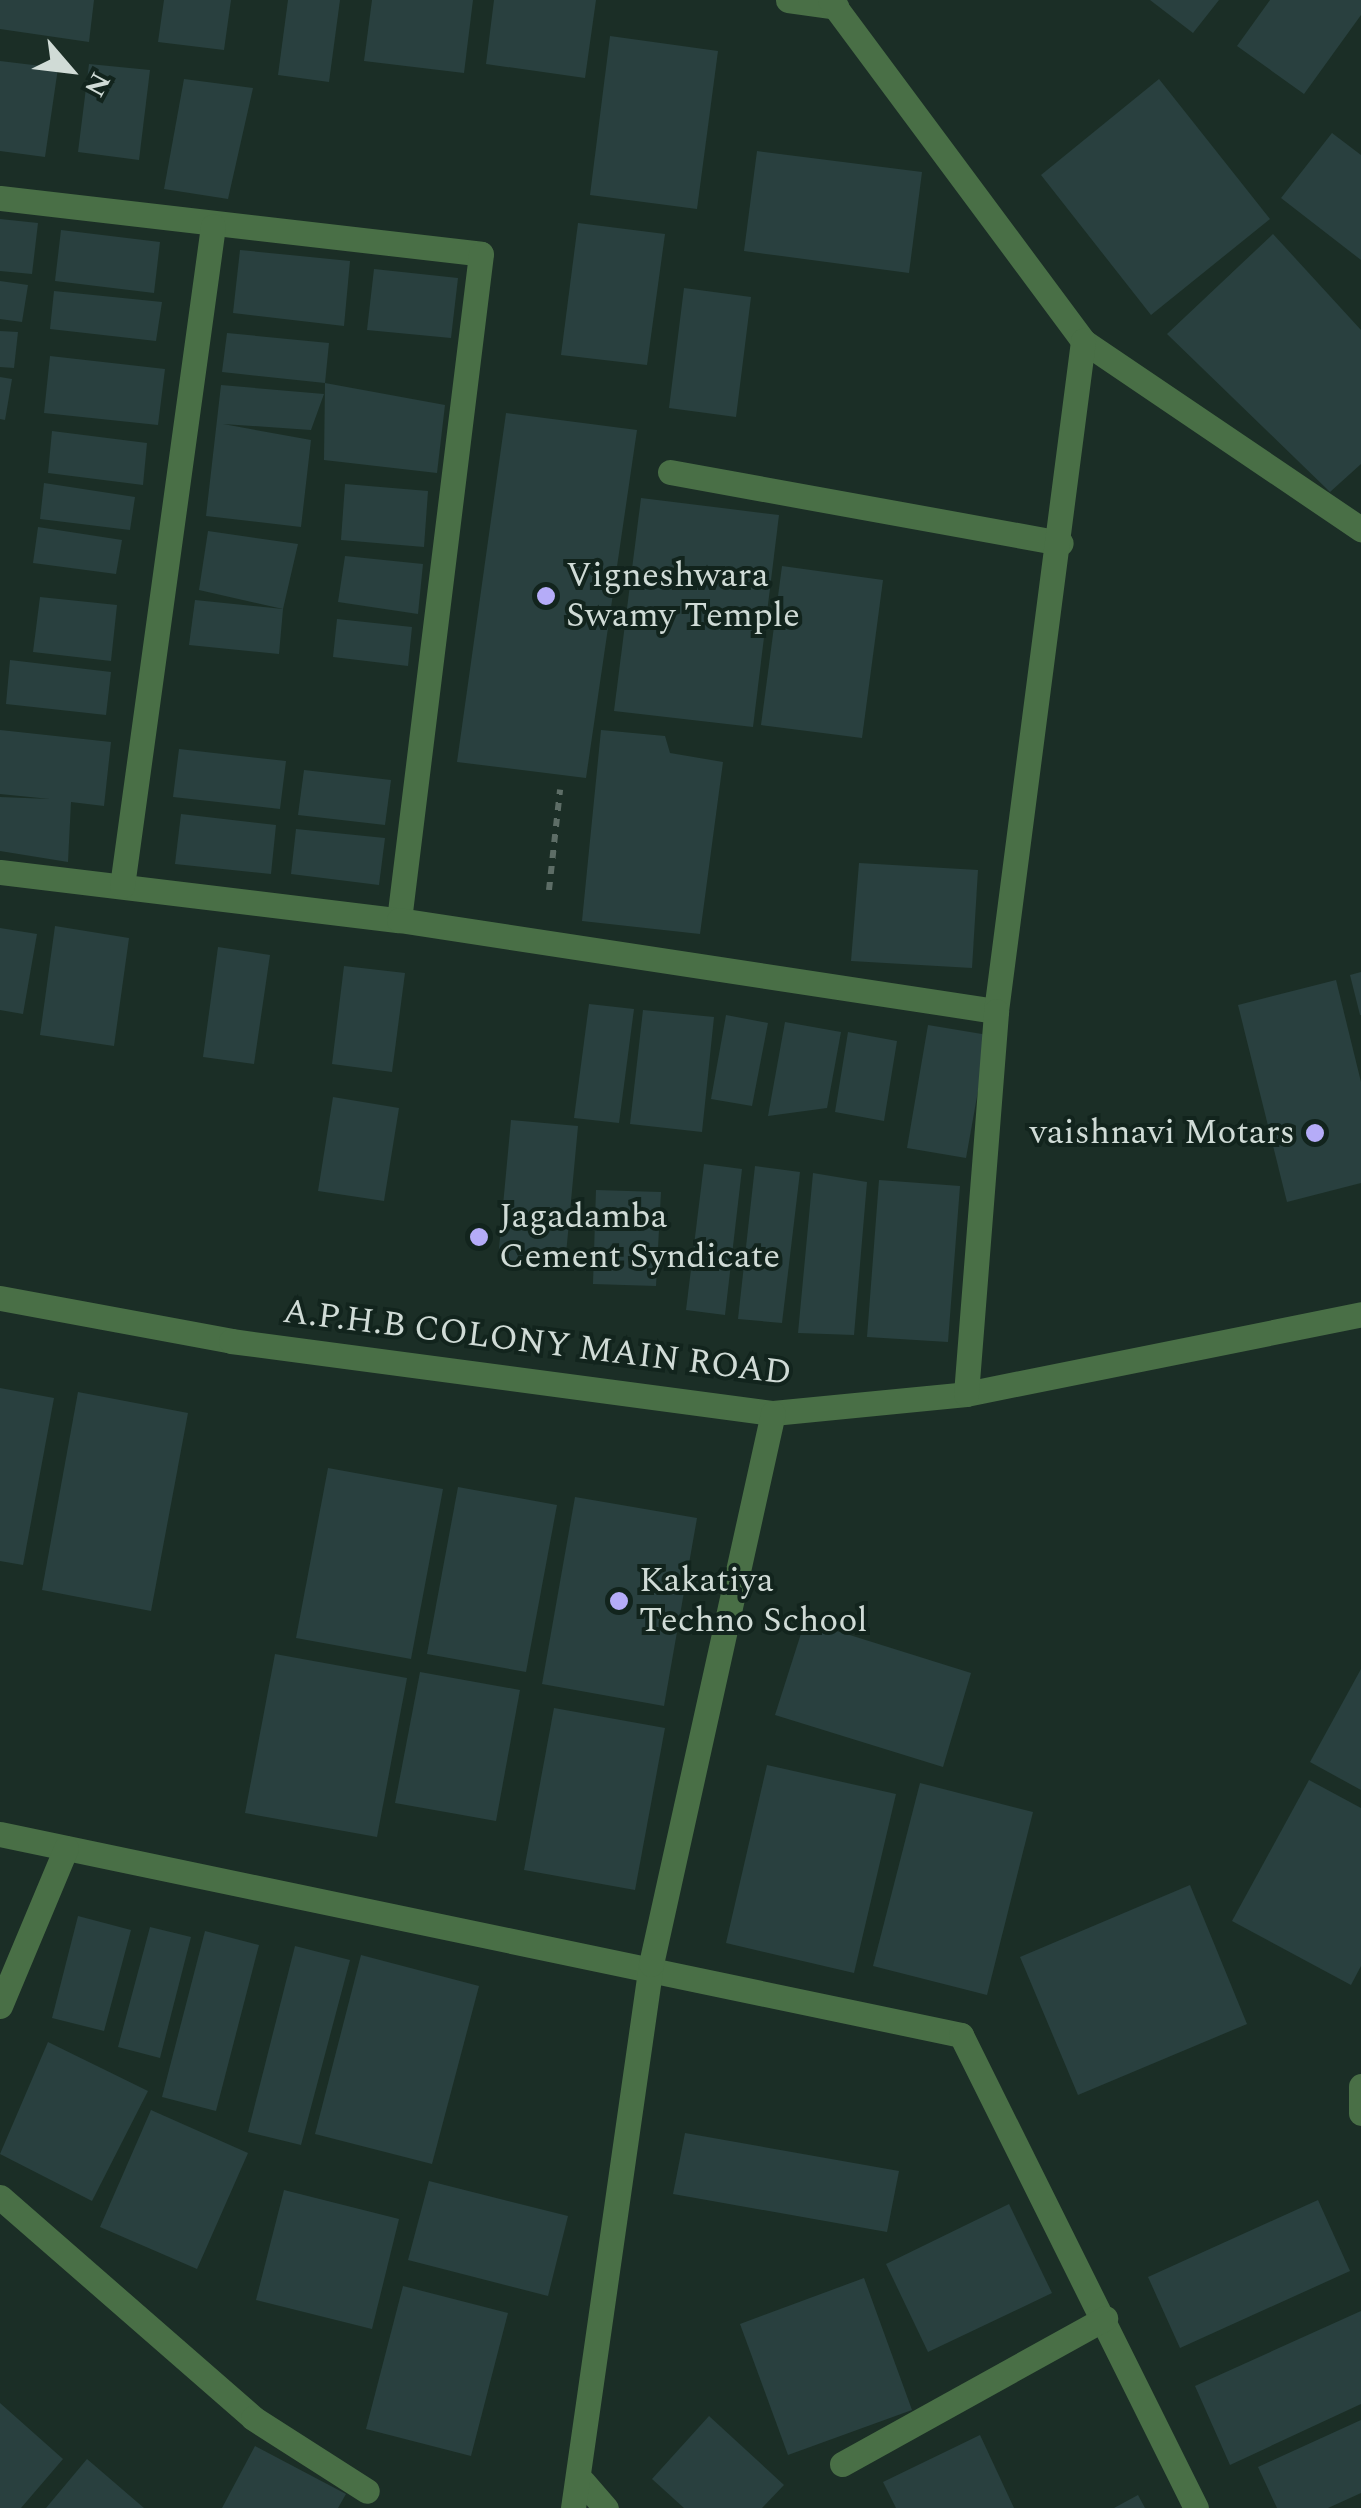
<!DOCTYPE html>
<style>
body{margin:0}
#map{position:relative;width:1361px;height:2508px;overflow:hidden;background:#1b2e26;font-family:Spectral,serif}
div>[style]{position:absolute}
.building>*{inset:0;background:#29403f}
.path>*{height:6px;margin-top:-3px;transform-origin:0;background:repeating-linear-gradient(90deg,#5d6d66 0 8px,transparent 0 16px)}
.minor>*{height:25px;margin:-12.5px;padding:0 12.5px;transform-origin:12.5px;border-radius:12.5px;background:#496f46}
.dots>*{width:28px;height:28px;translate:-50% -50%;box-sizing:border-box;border:5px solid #12241d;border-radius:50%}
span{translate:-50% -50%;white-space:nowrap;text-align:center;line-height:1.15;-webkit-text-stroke:8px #12241d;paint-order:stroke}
.poi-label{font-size:35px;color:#d0dbd6}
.left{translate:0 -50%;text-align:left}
.right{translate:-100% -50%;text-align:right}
.street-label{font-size:35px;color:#d0dbd6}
.north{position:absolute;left:20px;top:20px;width:100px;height:100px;-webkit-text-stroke:8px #12241d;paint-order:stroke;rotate:118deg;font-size:28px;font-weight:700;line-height:40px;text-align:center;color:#d0dbd6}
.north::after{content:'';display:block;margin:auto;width:35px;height:45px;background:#d0dbd6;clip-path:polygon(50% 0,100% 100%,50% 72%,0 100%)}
</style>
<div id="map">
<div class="building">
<i style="clip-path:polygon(0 0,94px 0,89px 42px,0 29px)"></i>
<i style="clip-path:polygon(164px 0,231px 0,224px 50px,158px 42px)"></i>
<i style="clip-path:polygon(288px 0,340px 0,329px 82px,278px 75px)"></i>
<i style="clip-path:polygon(372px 0,473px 0,464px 73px,364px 61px)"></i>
<i style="clip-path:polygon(494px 0,596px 0,585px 78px,486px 64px)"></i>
<i style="clip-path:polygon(1150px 0,1219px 0,1193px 33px)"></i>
<i style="clip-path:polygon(1270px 0,1361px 0,1361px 15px,1304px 94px,1237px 46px)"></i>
<i style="clip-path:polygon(610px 36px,718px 51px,697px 209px,590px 195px)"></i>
<i style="clip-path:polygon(0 61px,58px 68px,45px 157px,0 151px)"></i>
<i style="clip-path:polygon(89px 64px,150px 70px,139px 160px,78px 152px)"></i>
<i style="clip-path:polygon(184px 79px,253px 88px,228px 199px,164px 189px)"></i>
<i style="clip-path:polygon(1159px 79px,1270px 219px,1151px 315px,1041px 175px)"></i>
<i style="clip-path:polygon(1332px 133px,1361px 155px,1361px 260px,1281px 198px)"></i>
<i style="clip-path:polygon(757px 151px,922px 172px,909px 273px,744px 251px)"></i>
<i style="clip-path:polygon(0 219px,38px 223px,32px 274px,0 271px)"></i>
<i style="clip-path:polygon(578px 223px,665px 234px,647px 365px,561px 355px)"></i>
<i style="clip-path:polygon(61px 230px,160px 242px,154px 293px,55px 281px)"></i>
<i style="clip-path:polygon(1273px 234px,1361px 330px,1361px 464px,1330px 492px,1167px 334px)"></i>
<i style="clip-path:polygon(240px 250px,350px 261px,344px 326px,233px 313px)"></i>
<i style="clip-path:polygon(374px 269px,458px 278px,451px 338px,367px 330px)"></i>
<i style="clip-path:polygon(0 281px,28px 285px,22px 322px,0 319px)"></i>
<i style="clip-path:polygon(684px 288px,751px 297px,736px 417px,669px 408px)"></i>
<i style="clip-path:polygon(54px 291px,162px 302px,156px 341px,50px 329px)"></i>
<i style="clip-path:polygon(0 331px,18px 332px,14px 368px,0 367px)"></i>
<i style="clip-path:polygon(227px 333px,329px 343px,325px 383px,222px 372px)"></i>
<i style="clip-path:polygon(50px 356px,165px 369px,158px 425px,44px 413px)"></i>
<i style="clip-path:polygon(0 377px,12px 379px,5px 420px,0 419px)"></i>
<i style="clip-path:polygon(325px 383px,445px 405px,437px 473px,324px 460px)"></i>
<i style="clip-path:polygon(221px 385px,324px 394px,311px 430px,223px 424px,311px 440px,301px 527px,206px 516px)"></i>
<i style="clip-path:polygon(506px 413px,637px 430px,586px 778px,457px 762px)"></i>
<i style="clip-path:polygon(52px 431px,147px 443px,143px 485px,48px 473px)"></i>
<i style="clip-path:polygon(44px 483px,135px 497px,130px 530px,40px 519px)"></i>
<i style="clip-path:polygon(345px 484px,428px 491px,424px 547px,341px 540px)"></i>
<i style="clip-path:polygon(641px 498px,779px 515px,753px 727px,614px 711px)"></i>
<i style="clip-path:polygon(38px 527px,122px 540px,116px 574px,33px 563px)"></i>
<i style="clip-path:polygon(208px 531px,298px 544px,283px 609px,199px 590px)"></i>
<i style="clip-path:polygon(345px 556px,423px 564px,418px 614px,338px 602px)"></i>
<i style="clip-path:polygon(782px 566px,883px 580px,862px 738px,761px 725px)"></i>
<i style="clip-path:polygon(40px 597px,117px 605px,111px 661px,33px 652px)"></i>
<i style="clip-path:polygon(195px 600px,283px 609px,279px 654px,189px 645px)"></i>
<i style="clip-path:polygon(337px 619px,412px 627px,408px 666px,333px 657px)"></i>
<i style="clip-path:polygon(10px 660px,111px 672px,106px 715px,6px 704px)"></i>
<i style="clip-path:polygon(0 730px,111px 742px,104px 806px,71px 802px,68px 862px,0 851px,0 797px,50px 799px,0 794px)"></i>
<i style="clip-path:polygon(601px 730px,665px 736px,670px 753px,723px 762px,700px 934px,582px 921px)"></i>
<i style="clip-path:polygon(179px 749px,286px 761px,280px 809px,173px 797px)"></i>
<i style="clip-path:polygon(304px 770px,391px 780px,385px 825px,298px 815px)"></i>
<i style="clip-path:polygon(181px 814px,276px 825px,271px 874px,175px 864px)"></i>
<i style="clip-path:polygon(296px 829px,385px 838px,379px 885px,291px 874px)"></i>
<i style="clip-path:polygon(859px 863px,978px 870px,972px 968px,851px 961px)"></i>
<i style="clip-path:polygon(55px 926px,129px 938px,114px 1046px,40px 1035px)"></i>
<i style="clip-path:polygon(0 928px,37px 934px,23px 1014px,0 1010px)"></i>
<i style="clip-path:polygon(218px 947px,270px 955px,254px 1064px,203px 1057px)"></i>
<i style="clip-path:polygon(344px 966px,405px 973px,392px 1072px,332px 1064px)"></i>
<i style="clip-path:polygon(1361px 972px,1361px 1015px,1360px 1015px,1350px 975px)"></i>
<i style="clip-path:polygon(1336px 980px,1361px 1082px,1361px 1183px,1287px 1202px,1238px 1005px)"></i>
<i style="clip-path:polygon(589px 1004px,634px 1009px,619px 1123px,574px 1118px)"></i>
<i style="clip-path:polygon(643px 1010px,714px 1017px,702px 1132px,630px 1124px)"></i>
<i style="clip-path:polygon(726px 1015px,768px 1023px,752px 1106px,711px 1099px)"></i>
<i style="clip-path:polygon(785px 1022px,841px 1032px,827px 1108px,768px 1116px)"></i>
<i style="clip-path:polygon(928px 1025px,988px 1035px,966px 1158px,907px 1148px)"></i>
<i style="clip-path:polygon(848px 1032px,897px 1041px,884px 1121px,835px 1112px)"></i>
<i style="clip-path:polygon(333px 1097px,399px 1108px,384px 1201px,318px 1191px)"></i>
<i style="clip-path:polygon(511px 1120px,578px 1126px,565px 1265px,498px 1259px)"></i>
<i style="clip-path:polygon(704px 1164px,742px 1169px,725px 1315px,686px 1310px)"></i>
<i style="clip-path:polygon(755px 1166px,800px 1172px,782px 1323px,738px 1319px)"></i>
<i style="clip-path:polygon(813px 1173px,867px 1182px,854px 1335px,798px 1333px)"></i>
<i style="clip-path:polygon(879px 1180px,960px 1186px,948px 1342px,867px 1337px)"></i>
<i style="clip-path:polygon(596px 1190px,661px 1192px,656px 1286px,593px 1284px)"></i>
<i style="clip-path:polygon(0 1388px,54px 1398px,23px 1565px,0 1561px)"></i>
<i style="clip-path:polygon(78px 1392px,188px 1413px,151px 1611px,42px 1590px)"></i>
<i style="clip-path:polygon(328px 1468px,443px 1489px,411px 1659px,296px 1638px)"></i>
<i style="clip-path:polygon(458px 1487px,557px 1505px,526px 1672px,427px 1654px)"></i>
<i style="clip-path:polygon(575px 1497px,697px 1518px,664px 1706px,542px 1684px)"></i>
<i style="clip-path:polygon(805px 1621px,971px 1673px,943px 1767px,775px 1715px)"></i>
<i style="clip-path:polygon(275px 1654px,407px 1678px,377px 1837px,245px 1813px)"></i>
<i style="clip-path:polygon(1361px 1669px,1361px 1790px,1310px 1762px)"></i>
<i style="clip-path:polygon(420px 1672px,520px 1690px,496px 1821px,395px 1803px)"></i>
<i style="clip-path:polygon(554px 1708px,665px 1728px,635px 1890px,524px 1870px)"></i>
<i style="clip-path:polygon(767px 1765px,896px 1794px,854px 1973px,726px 1943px)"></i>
<i style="clip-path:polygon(1309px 1780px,1361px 1808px,1361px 1966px,1351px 1985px,1232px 1921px)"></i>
<i style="clip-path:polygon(920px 1783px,1033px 1812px,987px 1995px,873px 1966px)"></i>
<i style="clip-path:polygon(1190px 1885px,1247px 2024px,1078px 2095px,1020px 1957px)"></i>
<i style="clip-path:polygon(78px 1916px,131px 1930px,104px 2031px,52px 2018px)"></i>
<i style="clip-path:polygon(150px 1927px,191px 1937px,160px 2058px,118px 2047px)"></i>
<i style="clip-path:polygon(205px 1931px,259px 1945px,216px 2111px,162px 2097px)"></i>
<i style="clip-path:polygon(295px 1946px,350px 1960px,301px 2145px,248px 2132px)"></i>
<i style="clip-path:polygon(361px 1955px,479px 1986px,432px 2164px,315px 2134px)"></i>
<i style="clip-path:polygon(48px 2042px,148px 2091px,92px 2201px,0 2154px)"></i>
<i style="clip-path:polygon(151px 2110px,248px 2153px,197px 2269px,100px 2227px)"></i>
<i style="clip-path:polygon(685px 2133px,899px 2171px,887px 2232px,673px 2194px)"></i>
<i style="clip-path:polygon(429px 2181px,568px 2216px,548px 2296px,408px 2260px)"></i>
<i style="clip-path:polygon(284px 2190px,399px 2219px,372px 2329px,256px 2300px)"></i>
<i style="clip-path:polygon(1318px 2200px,1350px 2271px,1180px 2348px,1148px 2277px)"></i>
<i style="clip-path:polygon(1009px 2204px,1052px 2293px,928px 2352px,886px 2264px)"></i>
<i style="clip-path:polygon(864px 2278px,912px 2410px,788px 2455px,740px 2324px)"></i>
<i style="clip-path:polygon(403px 2286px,508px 2313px,471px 2456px,366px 2429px)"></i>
<i style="clip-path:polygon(1361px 2311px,1361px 2404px,1230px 2465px,1195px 2386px)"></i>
<i style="clip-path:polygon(0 2403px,63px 2459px,21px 2508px,0 2508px)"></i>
<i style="clip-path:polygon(709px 2416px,784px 2485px,762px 2508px,684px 2508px,652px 2479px)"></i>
<i style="clip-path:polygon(1361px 2420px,1361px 2493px,1328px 2508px,1277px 2508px,1258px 2467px)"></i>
<i style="clip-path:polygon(980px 2435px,1014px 2508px,896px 2508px,883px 2482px)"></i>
<i style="clip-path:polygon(255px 2446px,346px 2494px,338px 2508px,222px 2508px)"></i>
<i style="clip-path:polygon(87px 2459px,144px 2508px,46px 2508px)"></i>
<i style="clip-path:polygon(1138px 2495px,1145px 2508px,1114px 2508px)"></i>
</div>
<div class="path">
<i style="left:549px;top:890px;width:101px;rotate:-83.7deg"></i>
</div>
<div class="minor">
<i style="left:788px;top:0;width:49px;rotate:8.1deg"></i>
<i style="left:830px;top:0;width:425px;rotate:53.4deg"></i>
<i style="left:1083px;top:341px;width:336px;rotate:34.1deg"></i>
<i style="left:0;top:198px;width:484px;rotate:6.6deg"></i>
<i style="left:481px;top:254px;width:671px;rotate:97.02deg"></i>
<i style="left:670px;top:472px;width:397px;rotate:10.3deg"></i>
<i style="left:0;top:872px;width:402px;rotate:6.9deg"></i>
<i style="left:399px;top:920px;width:604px;rotate:8.67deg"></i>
<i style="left:996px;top:1011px;width:676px;rotate:-82.6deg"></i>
<i style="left:122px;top:886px;width:666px;rotate:-82.15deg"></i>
<i style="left:0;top:1298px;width:235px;rotate:10.5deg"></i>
<i style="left:231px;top:1341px;width:547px;rotate:7.57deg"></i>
<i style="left:773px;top:1413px;width:194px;rotate:-5.6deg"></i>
<i style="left:966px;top:1394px;width:403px;rotate:-11.4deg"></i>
<i style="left:966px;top:1394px;width:384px;rotate:-85.5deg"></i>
<i style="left:0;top:1834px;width:982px;rotate:11.81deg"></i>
<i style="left:961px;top:2035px;width:528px;rotate:63.58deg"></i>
<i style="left:0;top:2006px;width:171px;rotate:-67.3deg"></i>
<i style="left:1361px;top:2086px;width:27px;rotate:90deg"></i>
<i style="left:0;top:2197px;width:336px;rotate:41.1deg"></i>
<i style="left:253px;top:2418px;width:135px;rotate:32.6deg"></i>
<i style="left:842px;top:2464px;width:301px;rotate:-29deg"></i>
<i style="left:583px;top:2482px;width:35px;rotate:49deg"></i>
<i style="left:573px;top:2508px;width:550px;rotate:-81.84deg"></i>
<i style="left:651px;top:1964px;width:564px;rotate:-77.52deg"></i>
</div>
<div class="dots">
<i style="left:546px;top:596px;background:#b5acf8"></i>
<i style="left:1315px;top:1133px;background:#b5acf8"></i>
<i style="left:479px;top:1237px;background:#b5acf8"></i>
<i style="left:619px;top:1601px;background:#b5acf8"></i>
</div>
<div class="poi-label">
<span class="left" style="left:566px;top:596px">Vigneshwara<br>Swamy Temple</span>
<span class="right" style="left:1295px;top:1133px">vaishnavi Motars</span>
<span class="left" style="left:499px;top:1237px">Jagadamba<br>Cement Syndicate</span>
<span class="left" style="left:639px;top:1601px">Kakatiya<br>Techno School</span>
</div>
<div class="street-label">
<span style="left:537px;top:1343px;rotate:7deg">A.P.H.B COLONY MAIN ROAD</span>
</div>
<div class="north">N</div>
</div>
